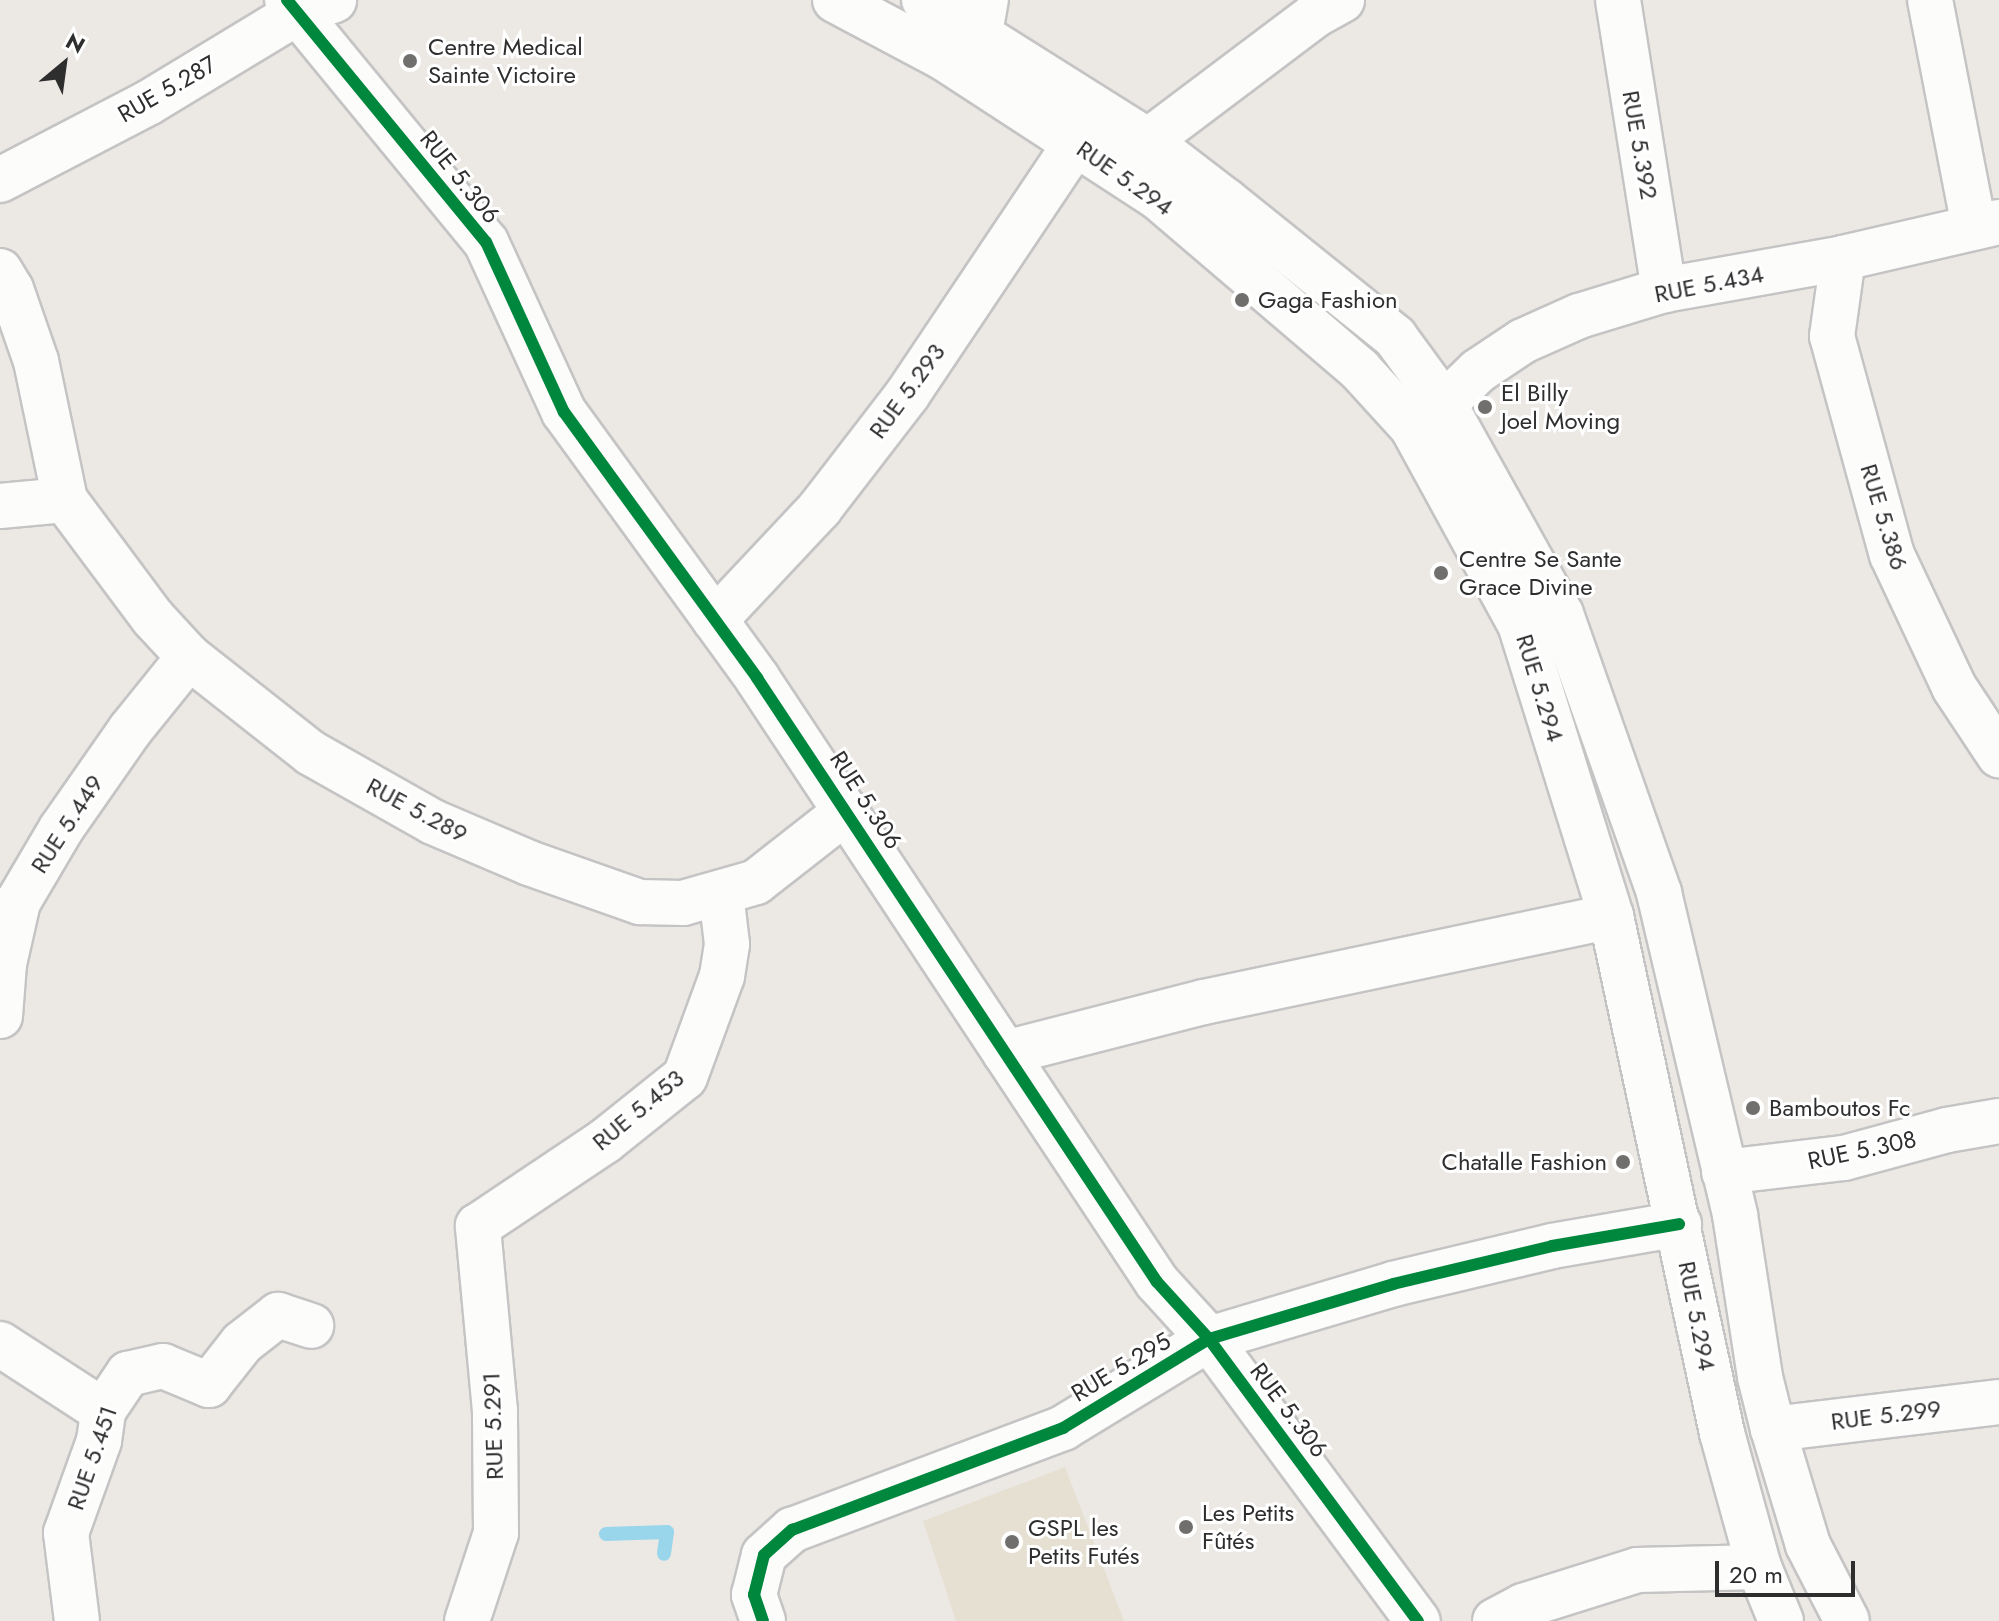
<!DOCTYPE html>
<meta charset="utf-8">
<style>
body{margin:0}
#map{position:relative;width:1999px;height:1621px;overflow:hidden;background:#ece8e4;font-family:Jost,sans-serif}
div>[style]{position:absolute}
.education>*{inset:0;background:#e6e0d3}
.stream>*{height:14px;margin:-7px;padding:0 7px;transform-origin:7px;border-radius:7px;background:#99d6ec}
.roads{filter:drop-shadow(2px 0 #c5c4c5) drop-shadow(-2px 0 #c5c4c5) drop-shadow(0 2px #c5c4c5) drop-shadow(0 -2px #c5c4c5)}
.street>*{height:44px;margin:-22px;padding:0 22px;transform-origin:22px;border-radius:22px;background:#fcfcfb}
.secondary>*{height:44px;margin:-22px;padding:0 22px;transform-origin:22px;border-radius:22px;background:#fcfcfb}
.cycleway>*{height:12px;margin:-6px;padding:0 6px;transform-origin:6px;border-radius:6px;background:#00873e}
.dots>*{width:22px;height:22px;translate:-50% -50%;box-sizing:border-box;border:4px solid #fff;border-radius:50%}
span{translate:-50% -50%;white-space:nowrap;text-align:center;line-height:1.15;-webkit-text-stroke:6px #fff;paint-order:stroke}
.poi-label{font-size:24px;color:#2e2e2e}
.left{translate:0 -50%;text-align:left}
.right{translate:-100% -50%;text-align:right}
.street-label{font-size:24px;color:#2e2e2e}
.north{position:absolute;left:24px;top:24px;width:80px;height:80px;-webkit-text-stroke:6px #fff;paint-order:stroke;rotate:29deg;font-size:22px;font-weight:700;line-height:32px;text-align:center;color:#2e2e2e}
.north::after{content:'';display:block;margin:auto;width:28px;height:36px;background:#2e2e2e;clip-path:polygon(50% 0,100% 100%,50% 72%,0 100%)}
.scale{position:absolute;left:1715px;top:1561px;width:140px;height:36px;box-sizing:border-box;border:4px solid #2e2e2e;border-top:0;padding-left:10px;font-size:24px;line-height:28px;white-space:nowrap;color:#2e2e2e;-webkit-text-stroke:6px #fff;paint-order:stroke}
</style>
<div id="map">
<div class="education">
<i style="clip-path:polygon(1065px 1467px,1124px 1621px,956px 1621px,923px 1521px)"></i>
</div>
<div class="stream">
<i style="left:606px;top:1534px;width:61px;rotate:-1.9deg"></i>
<i style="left:667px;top:1532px;width:22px;rotate:98deg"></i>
</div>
<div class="roads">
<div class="street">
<i style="left:287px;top:0;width:313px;rotate:50.6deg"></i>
<i style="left:486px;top:242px;width:187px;rotate:65.4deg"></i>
<i style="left:564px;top:412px;width:329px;rotate:54deg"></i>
<i style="left:757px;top:678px;width:724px;rotate:56.49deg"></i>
<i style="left:1157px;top:1282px;width:77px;rotate:47.6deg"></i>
<i style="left:1209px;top:1339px;width:351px;rotate:53.5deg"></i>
<i style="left:1618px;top:0;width:294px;rotate:81deg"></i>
<i style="left:1930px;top:0;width:231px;rotate:79deg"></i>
<i style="left:980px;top:33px;width:34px;rotate:-80deg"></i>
<i style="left:1148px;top:141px;width:209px;rotate:-37deg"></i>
<i style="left:1315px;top:15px;width:31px;rotate:-29deg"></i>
<i style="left:0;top:180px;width:167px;rotate:-27.5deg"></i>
<i style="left:148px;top:103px;width:175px;rotate:-31.2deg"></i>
<i style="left:298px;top:12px;width:38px;rotate:-18deg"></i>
<i style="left:1843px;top:258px;width:79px;rotate:98deg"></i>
<i style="left:1832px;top:336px;width:227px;rotate:74.7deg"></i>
<i style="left:1892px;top:555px;width:146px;rotate:64.8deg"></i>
<i style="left:1954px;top:687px;width:82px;rotate:56.5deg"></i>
<i style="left:0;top:271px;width:21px;rotate:59deg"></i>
<i style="left:11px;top:289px;width:76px;rotate:70.9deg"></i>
<i style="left:36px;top:361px;width:142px;rotate:78.2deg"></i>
<i style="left:1444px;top:404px;width:47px;rotate:-44.1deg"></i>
<i style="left:1478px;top:371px;width:54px;rotate:-33.7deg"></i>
<i style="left:1523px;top:341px;width:61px;rotate:-24.1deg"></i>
<i style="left:1579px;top:316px;width:89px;rotate:-17deg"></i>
<i style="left:1664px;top:290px;width:182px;rotate:-10.1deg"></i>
<i style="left:1843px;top:258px;width:160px;rotate:-13deg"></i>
<i style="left:0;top:506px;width:65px;rotate:-5.3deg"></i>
<i style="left:65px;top:500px;width:147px;rotate:53.3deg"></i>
<i style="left:153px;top:618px;width:53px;rotate:47.3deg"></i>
<i style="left:189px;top:657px;width:155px;rotate:38.2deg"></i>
<i style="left:311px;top:753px;width:140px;rotate:29.5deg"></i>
<i style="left:433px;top:822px;width:104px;rotate:23.1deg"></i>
<i style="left:529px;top:863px;width:118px;rotate:19.4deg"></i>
<i style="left:640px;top:902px;width:43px;rotate:1.3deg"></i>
<i style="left:683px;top:903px;width:76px;rotate:-16deg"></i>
<i style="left:756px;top:882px;width:115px;rotate:-38deg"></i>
<i style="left:715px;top:620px;width:154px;rotate:-46.8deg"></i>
<i style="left:820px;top:508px;width:143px;rotate:-52.4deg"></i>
<i style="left:907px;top:395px;width:303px;rotate:-56.2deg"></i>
<i style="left:0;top:1016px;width:52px;rotate:-85.6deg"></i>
<i style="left:4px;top:964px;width:64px;rotate:-77.3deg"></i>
<i style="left:18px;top:902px;width:85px;rotate:-59.5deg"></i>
<i style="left:61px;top:829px;width:121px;rotate:-55.1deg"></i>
<i style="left:130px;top:730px;width:94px;rotate:-51.1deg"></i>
<i style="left:1005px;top:1053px;width:205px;rotate:-14.4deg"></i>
<i style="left:1204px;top:1002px;width:416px;rotate:-11.9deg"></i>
<i style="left:1724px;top:1172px;width:121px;rotate:-6.7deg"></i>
<i style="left:1844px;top:1158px;width:107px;rotate:-15.2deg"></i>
<i style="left:1947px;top:1130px;width:53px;rotate:-9.8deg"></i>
<i style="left:0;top:1344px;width:123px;rotate:33deg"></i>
<i style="left:1773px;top:1429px;width:228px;rotate:-6.8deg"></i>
<i style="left:77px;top:1621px;width:89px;rotate:-97.1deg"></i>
<i style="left:66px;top:1533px;width:98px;rotate:-70.3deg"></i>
<i style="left:99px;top:1441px;width:30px;rotate:-82deg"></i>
<i style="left:103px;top:1411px;width:45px;rotate:-56deg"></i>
<i style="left:128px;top:1374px;width:36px;rotate:-13deg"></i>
<i style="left:163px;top:1366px;width:50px;rotate:22.4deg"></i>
<i style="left:209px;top:1385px;width:53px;rotate:-51.8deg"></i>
<i style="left:242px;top:1343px;width:46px;rotate:-37.9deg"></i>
<i style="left:278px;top:1315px;width:35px;rotate:18deg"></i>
<i style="left:467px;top:1621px;width:93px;rotate:-71.8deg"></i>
<i style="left:496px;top:1533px;width:122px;rotate:-90.5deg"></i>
<i style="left:495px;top:1411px;width:186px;rotate:-95.3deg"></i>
<i style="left:478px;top:1226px;width:153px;rotate:-33.8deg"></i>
<i style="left:605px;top:1141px;width:102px;rotate:-38.7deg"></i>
<i style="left:685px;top:1077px;width:108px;rotate:-69.9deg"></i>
<i style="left:722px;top:976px;width:32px;rotate:-81deg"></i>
<i style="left:727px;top:944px;width:50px;rotate:-96.8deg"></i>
<i style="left:763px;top:1621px;width:28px;rotate:-109deg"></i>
<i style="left:754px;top:1595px;width:41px;rotate:-76deg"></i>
<i style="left:764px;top:1555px;width:38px;rotate:-42deg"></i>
<i style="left:792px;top:1530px;width:290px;rotate:-20.6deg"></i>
<i style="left:1063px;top:1428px;width:171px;rotate:-31.4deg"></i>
<i style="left:1209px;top:1339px;width:192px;rotate:-16.6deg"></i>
<i style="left:1393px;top:1284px;width:163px;rotate:-13.4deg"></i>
<i style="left:1552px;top:1246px;width:129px;rotate:-9.8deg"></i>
<i style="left:1495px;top:1621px;width:32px;rotate:-28deg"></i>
<i style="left:1523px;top:1606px;width:120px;rotate:-17.5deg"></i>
<i style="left:1637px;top:1570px;width:122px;rotate:-1.4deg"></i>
</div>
<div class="secondary">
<i style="left:835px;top:0;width:123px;rotate:28deg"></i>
<i style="left:944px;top:58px;width:258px;rotate:33.1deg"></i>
<i style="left:1160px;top:199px;width:263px;rotate:40.5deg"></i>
<i style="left:1360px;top:370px;width:77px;rotate:47.6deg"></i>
<i style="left:1412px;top:427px;width:225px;rotate:61.3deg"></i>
<i style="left:1520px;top:624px;width:306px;rotate:72.7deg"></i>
<i style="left:1611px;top:916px;width:529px;rotate:77.88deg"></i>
<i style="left:1722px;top:1433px;width:139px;rotate:74.6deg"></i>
<i style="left:1759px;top:1567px;width:58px;rotate:67.8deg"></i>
<i style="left:924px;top:0;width:265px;rotate:32.2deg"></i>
<i style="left:1148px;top:141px;width:98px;rotate:37.6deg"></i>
<i style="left:1226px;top:201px;width:217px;rotate:38.8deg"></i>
<i style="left:1395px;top:337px;width:83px;rotate:53.8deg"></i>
<i style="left:1444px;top:404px;width:240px;rotate:60.9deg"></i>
<i style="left:1561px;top:614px;width:296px;rotate:70.6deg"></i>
<i style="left:1659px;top:893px;width:331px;rotate:76.7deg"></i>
<i style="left:1735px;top:1215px;width:164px;rotate:81.2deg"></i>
<i style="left:1760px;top:1377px;width:54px;rotate:76deg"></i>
<i style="left:1773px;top:1429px;width:121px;rotate:73.2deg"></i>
<i style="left:1808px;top:1545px;width:85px;rotate:62.8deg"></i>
</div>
</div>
<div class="cycleway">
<i style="left:287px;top:0;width:313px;rotate:50.6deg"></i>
<i style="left:486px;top:242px;width:187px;rotate:65.4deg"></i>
<i style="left:564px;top:412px;width:329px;rotate:54deg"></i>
<i style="left:757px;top:678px;width:724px;rotate:56.49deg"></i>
<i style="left:1157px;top:1282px;width:77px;rotate:47.6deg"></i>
<i style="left:1209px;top:1339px;width:351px;rotate:53.5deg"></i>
<i style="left:763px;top:1621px;width:28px;rotate:-109deg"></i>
<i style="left:754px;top:1595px;width:41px;rotate:-76deg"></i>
<i style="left:764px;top:1555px;width:38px;rotate:-42deg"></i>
<i style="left:792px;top:1530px;width:290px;rotate:-20.6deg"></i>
<i style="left:1063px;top:1428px;width:171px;rotate:-31.4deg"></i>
<i style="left:1209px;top:1339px;width:192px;rotate:-16.6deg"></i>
<i style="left:1393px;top:1284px;width:163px;rotate:-13.4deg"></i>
<i style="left:1552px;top:1246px;width:129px;rotate:-9.8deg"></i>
</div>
<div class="dots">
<i style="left:410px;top:61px;background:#706f6e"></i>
<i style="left:1242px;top:300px;background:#706f6e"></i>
<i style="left:1485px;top:407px;background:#706f6e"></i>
<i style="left:1441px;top:573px;background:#706f6e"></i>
<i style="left:1753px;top:1108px;background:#706f6e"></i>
<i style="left:1623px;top:1162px;background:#706f6e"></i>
<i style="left:1186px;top:1527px;background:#706f6e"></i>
<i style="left:1012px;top:1542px;background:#706f6e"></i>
</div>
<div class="poi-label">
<span class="left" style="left:428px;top:61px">Centre Medical<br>Sainte Victoire</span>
<span class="left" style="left:1258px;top:300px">Gaga Fashion</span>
<span class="left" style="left:1501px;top:407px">El Billy<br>Joel Moving</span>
<span class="left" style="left:1459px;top:573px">Centre Se Sante<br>Grace Divine</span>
<span class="left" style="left:1769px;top:1108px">Bamboutos Fc</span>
<span class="right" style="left:1607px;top:1162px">Chatalle Fashion</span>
<span class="left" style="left:1202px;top:1527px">Les Petits<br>Fûtés</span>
<span class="left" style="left:1028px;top:1542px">GSPL les<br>Petits Futés</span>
</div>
<div class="street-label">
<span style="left:167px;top:89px;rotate:-30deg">RUE 5.287</span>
<span style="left:1640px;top:145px;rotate:80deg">RUE 5.392</span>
<span style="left:460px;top:177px;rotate:51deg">RUE 5.306</span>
<span style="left:1125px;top:178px;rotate:35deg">RUE 5.294</span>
<span style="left:1709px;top:284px;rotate:-11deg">RUE 5.434</span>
<span style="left:907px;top:391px;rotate:-54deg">RUE 5.293</span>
<span style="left:1884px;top:517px;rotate:73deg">RUE 5.386</span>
<span style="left:1540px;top:688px;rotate:73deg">RUE 5.294</span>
<span style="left:866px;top:800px;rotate:57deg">RUE 5.306</span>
<span style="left:417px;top:810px;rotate:28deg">RUE 5.289</span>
<span style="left:67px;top:824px;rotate:-57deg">RUE 5.449</span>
<span style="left:638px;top:1110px;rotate:-40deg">RUE 5.453</span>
<span style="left:1862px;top:1150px;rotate:-12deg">RUE 5.308</span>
<span style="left:1697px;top:1316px;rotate:79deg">RUE 5.294</span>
<span style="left:1121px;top:1367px;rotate:-31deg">RUE 5.295</span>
<span style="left:1289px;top:1410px;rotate:53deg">RUE 5.306</span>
<span style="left:1886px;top:1415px;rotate:-7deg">RUE 5.299</span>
<span style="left:493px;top:1426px;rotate:-92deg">RUE 5.291</span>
<span style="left:92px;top:1458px;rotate:-71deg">RUE 5.451</span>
</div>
<div class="north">N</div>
<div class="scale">20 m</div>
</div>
